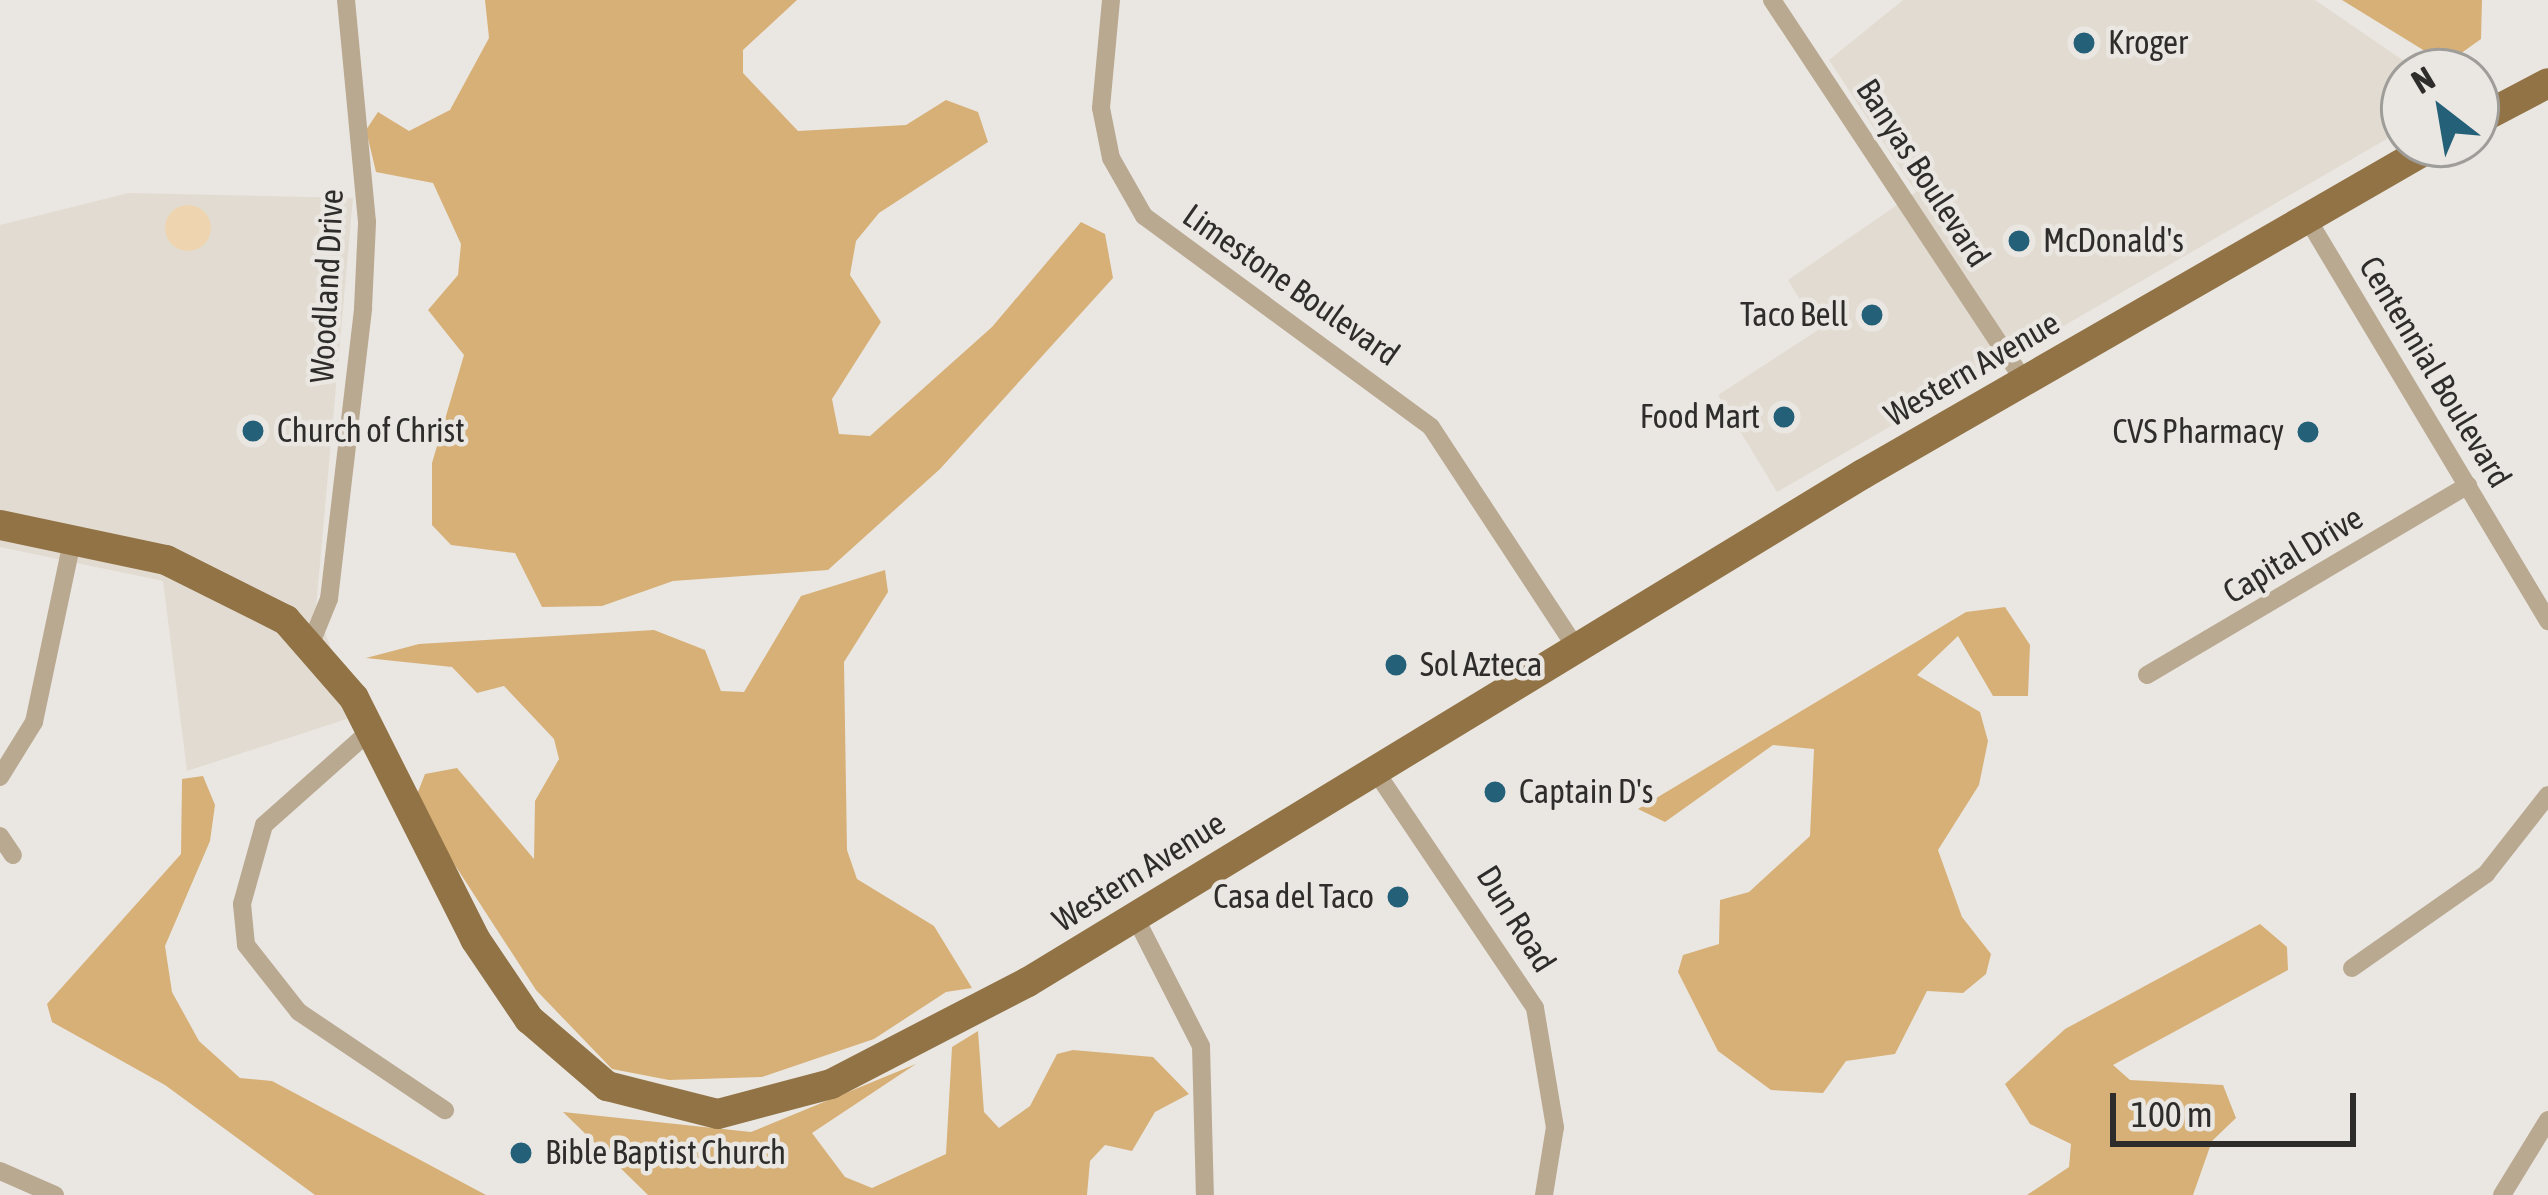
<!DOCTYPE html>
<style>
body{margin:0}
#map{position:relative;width:2548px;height:1195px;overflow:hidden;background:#eae7e3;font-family:"Asap Condensed",sans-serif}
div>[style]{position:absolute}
.built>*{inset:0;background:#e2dbd1}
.green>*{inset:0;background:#eed4af}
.round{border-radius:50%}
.forest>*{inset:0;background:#d7b077}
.street>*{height:18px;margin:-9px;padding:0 9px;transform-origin:9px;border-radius:9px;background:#baa991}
.primary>*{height:30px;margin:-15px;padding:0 15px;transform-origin:15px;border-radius:15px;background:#927345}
.dots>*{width:33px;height:33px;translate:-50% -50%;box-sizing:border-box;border:6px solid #eae7e3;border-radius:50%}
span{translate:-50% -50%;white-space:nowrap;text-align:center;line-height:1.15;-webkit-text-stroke:9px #eae7e3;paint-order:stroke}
.poi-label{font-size:33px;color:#2e2d2b}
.left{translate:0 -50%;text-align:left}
.right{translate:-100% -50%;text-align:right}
.street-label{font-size:33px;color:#2e2d2b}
.north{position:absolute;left:2380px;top:48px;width:120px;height:120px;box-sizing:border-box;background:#eae7e3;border:3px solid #9f9d99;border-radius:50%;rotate:329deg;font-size:33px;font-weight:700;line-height:48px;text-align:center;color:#2e2d2b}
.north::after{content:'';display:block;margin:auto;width:42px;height:54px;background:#256079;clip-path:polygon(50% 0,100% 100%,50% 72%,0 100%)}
.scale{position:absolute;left:2110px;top:1093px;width:246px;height:54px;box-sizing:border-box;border:6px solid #2e2d2b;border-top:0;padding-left:15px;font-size:36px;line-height:42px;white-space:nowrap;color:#2e2d2b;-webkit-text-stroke:9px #eae7e3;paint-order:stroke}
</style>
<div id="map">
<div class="built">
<i style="clip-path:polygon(1903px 0,2315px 0,2420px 72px,2404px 72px,2404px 129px,1777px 492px,1718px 395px,1818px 330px,1788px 280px,1916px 192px,1829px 60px)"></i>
<i style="clip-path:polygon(129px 193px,353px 198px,316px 608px,356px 716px,187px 771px,163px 581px,0 547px,0 225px)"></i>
</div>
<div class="green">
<i class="round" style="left:165px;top:205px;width:46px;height:46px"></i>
</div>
<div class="forest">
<i style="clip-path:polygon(485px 0,797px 0,743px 50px,743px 73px,798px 131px,906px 125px,946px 100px,978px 112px,988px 142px,879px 213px,856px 241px,850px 275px,881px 322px,832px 399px,839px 434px,870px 436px,992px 327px,1081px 222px,1105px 234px,1113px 278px,940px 469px,828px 570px,673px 581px,602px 606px,542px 607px,515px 553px,451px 545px,432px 525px,432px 463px,464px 355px,428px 310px,458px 275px,461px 244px,433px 183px,376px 172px,366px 130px,378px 112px,409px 131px,450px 110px,489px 38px)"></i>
<i style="clip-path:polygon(2342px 0,2482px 0,2481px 39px,2446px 64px)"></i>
<i style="clip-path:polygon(885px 570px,888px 592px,844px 662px,847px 850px,857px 879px,934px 926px,972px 988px,946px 992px,874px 1039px,762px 1077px,669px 1080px,612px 1069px,536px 990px,414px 802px,425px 774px,457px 768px,534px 859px,535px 801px,559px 759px,554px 739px,504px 686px,477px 693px,452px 667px,366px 658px,419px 644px,654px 630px,705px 650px,721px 691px,744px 692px,801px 596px)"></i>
<i style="clip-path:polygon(2005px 607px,2030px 645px,2028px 696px,1993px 696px,1958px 636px,1917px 675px,1980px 712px,1988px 741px,1979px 785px,1938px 850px,1962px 917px,1991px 954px,1986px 974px,1963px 993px,1927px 991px,1895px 1054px,1846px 1061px,1823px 1093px,1771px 1090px,1718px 1051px,1678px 972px,1683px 955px,1719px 944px,1720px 900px,1749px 892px,1810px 836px,1814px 749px,1773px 745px,1665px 822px,1638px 809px,1966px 612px)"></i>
<i style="clip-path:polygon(203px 776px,215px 805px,210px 841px,165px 946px,172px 992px,199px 1041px,240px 1078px,272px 1081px,486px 1195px,315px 1195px,165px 1085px,52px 1022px,47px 1004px,181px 854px,182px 779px)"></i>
<i style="clip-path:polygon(2260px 924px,2287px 947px,2288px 970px,2113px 1065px,2130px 1080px,2223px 1085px,2236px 1118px,2212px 1141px,2193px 1195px,2027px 1195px,2069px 1167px,2071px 1144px,2030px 1124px,2005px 1084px,2065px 1029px)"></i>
<i style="clip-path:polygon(978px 1031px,984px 1112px,999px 1128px,1030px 1106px,1057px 1054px,1073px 1050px,1153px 1057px,1189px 1094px,1155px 1112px,1132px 1151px,1105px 1145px,1090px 1161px,1087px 1195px,648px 1195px,563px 1112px,751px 1132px,916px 1064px,812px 1133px,845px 1177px,872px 1188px,946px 1154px,952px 1047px)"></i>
</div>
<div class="street">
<i style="left:1111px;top:0;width:108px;rotate:95.3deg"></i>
<i style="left:1101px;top:108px;width:51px;rotate:78.7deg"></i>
<i style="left:1111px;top:158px;width:67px;rotate:60.4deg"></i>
<i style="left:1144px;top:216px;width:356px;rotate:36.3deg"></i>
<i style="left:1431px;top:427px;width:262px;rotate:56.7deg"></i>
<i style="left:1772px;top:0;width:455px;rotate:56.5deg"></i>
<i style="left:2307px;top:218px;width:470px;rotate:59.1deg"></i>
<i style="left:311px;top:643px;width:48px;rotate:-67.8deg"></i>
<i style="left:329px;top:599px;width:293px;rotate:-83.3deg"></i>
<i style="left:363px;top:308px;width:86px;rotate:-87.3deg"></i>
<i style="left:367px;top:222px;width:223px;rotate:-95.4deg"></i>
<i style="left:2147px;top:675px;width:373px;rotate:-30.6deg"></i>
<i style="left:371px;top:730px;width:143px;rotate:138.4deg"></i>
<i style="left:264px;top:825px;width:82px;rotate:105.6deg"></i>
<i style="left:242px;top:904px;width:41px;rotate:84.4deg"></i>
<i style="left:246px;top:945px;width:85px;rotate:51.7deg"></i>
<i style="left:299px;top:1012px;width:176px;rotate:33.9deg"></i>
<i style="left:1374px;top:769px;width:288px;rotate:56deg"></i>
<i style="left:1535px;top:1008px;width:121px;rotate:80.5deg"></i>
<i style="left:1555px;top:1127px;width:69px;rotate:99.2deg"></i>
<i style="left:0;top:777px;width:65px;rotate:-58.3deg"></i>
<i style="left:34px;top:722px;width:184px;rotate:-78.1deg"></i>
<i style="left:0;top:836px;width:23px;rotate:56deg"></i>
<i style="left:1135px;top:917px;width:145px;rotate:62.9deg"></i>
<i style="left:1201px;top:1046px;width:149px;rotate:88.5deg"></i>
<i style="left:2352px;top:968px;width:164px;rotate:-35deg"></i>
<i style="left:2486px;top:874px;width:100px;rotate:-51.9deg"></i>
<i style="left:0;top:1171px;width:60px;rotate:23.6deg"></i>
<i style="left:2502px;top:1195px;width:88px;rotate:-58.5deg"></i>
</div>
<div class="primary">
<i style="left:2476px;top:121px;width:81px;rotate:-27.8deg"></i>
<i style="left:0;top:525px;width:170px;rotate:11.9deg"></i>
<i style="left:166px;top:560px;width:134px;rotate:26.6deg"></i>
<i style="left:286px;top:620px;width:103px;rotate:48.9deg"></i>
<i style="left:354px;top:698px;width:270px;rotate:63.3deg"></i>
<i style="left:475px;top:939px;width:97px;rotate:56deg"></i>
<i style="left:529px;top:1019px;width:103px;rotate:40.7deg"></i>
<i style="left:607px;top:1086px;width:114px;rotate:14.2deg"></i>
<i style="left:718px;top:1114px;width:117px;rotate:-14.9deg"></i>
<i style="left:831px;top:1084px;width:222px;rotate:-27.4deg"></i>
<i style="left:1028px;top:982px;width:977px;rotate:-31.32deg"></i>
<i style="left:1863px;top:474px;width:661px;rotate:-29.94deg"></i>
</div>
<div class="dots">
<i style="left:2084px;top:43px;background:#256079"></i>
<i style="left:2019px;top:241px;background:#256079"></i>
<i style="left:1872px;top:315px;background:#256079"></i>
<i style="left:1784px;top:417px;background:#256079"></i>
<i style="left:253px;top:431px;background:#256079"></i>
<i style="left:2308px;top:432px;background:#256079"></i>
<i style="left:1396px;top:665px;background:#256079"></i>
<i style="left:1495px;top:792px;background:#256079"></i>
<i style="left:1398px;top:897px;background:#256079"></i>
<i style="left:521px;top:1153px;background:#256079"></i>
</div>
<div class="poi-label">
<span class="left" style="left:2108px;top:43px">Kroger</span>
<span class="left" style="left:2043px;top:241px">McDonald's</span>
<span class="right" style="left:1848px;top:315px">Taco Bell</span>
<span class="right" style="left:1760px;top:417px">Food Mart</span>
<span class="left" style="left:277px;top:431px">Church of Christ</span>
<span class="right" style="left:2284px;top:432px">CVS Pharmacy</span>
<span class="left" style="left:1420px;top:665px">Sol Azteca</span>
<span class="left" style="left:1519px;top:792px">Captain D's</span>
<span class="right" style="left:1374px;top:897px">Casa del Taco</span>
<span class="left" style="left:545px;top:1153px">Bible Baptist Church</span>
</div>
<div class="street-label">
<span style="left:1923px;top:173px;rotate:57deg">Banyas Boulevard</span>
<span style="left:1291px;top:285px;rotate:35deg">Limestone Boulevard</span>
<span style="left:327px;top:286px;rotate:-87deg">Woodland Drive</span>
<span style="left:1972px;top:369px;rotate:-30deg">Western Avenue</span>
<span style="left:2435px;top:372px;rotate:59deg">Centennial Boulevard</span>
<span style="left:2293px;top:555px;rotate:-31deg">Capital Drive</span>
<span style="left:1139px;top:872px;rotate:-32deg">Western Avenue</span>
<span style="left:1516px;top:919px;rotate:58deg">Dun Road</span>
</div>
<div class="north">N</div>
<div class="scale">100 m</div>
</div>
